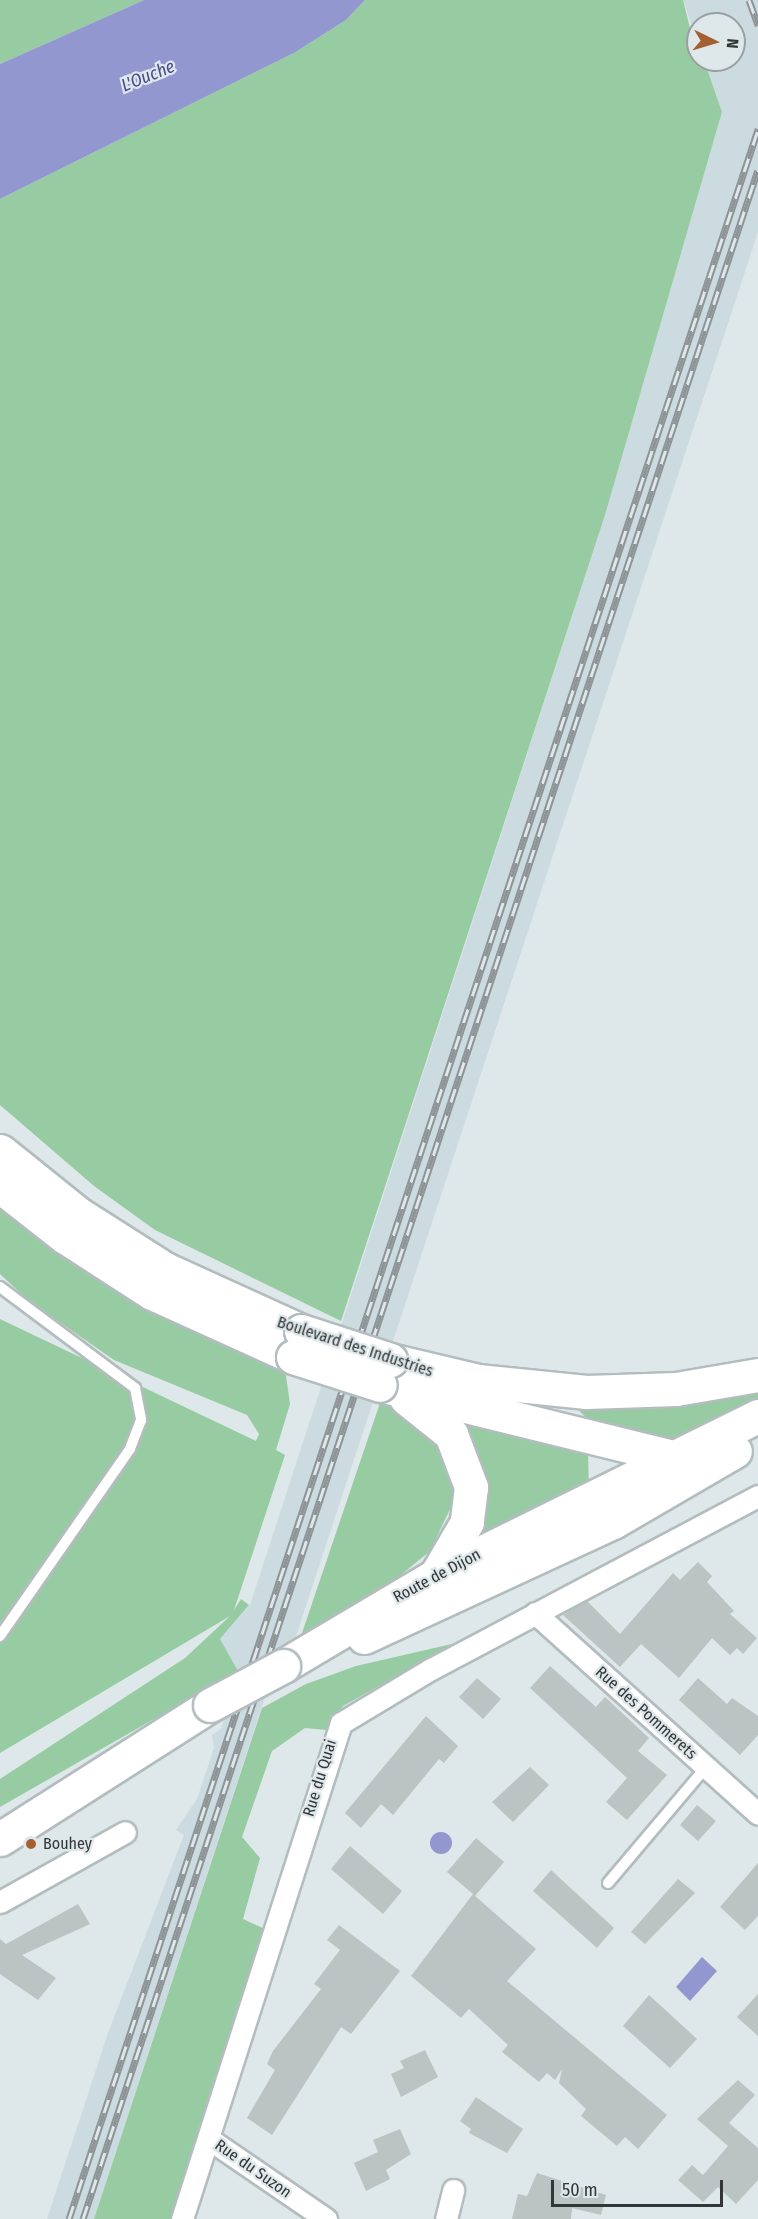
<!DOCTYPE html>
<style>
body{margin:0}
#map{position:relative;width:758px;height:2219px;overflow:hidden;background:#dee7ea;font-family:"Fira Sans Condensed",sans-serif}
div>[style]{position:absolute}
.built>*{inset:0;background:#cbdbe0}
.green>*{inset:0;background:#97cca2}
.water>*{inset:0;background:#9397cf}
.round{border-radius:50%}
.building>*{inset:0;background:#bbc4c2}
.roads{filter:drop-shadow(2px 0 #b3bcbe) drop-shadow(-2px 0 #b3bcbe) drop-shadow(0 2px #b3bcbe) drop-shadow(0 -2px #b3bcbe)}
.service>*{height:10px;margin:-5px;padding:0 5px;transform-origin:5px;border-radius:5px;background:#fff}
.minor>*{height:21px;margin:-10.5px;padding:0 10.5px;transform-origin:10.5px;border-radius:10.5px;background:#fff}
.primary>*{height:33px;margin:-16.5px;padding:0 16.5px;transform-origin:16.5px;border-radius:16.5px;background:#fff}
.rail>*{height:7px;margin-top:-3.5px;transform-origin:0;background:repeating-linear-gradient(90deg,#dee7ea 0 14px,#8e9496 0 28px);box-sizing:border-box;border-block:2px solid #8e9496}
.bridges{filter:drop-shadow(2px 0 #b3bcbe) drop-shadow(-2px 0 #b3bcbe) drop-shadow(0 2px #b3bcbe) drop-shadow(0 -2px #b3bcbe)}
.primary-bridge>*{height:33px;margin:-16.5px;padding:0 16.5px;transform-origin:16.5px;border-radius:16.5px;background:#fff}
.dots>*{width:16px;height:16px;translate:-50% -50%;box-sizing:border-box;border:3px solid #dee7ea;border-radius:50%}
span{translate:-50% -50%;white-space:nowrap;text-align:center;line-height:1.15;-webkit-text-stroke:4.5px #dee7ea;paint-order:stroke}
.street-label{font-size:16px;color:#333637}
.poi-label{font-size:16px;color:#333637}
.left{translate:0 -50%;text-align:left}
.water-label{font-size:18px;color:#49498e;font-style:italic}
.north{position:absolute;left:686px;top:12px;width:60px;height:60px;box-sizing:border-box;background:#dee7ea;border:2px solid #9aa0a2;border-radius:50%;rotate:95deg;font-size:16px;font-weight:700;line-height:24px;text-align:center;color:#333637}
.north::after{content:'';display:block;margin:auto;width:21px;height:27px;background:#a46031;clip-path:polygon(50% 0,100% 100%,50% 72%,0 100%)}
.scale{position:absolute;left:551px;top:2180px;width:172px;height:27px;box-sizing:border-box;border:3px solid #333637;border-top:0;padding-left:8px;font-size:18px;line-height:21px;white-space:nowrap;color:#333637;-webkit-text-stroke:4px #dee7ea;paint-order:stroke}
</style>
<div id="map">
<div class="built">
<i style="clip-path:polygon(683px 0,758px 0,758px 232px,294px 1642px,280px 1651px,94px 2219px,47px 2219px,108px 2033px,184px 1835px,176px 1830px,197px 1799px,214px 1748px,212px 1735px,221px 1729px,239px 1673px,220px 1639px,250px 1605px,605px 515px,722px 112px,704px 60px,734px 60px,734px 24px,698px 24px,698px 44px)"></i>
</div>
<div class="green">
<i style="clip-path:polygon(0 0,144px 0,0 64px)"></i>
<i style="clip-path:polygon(365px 0,683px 0,698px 60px,704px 60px,722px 112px,605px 515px,341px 1321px,155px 1230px,94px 1186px,0 1105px,0 199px,294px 53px,346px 20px)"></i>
<i style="clip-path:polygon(0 1203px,174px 1320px,285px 1369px,290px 1404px,276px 1450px,285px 1455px,234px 1610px,241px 1599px,249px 1605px,220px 1639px,238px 1671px,0 1807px,0 1779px,185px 1658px,230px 1616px,0 1753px,0 1319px,256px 1441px,259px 1434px,247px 1415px,114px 1360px,28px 1300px,0 1274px)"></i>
<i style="clip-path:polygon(758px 1390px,758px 1406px,674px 1449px,595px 1426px,573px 1405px)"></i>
<i style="clip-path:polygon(380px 1403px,421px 1420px,457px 1470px,453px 1503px,430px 1551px,367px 1603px,299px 1642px)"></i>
<i style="clip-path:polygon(446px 1406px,588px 1453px,589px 1491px,471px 1549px)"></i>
<i style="clip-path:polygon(456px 1643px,343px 1706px,326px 1730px,305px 1728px,272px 1751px,242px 1837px,260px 1858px,243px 1919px,267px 1930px,173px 2219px,94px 2219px,262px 1708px,306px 1684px,356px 1666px)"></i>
</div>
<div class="water">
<i style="clip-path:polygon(144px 0,365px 0,346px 20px,294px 53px,0 199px,0 64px)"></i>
<i class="round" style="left:430px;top:1832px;width:22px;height:22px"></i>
<i style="clip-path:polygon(702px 1957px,717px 1971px,690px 2001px,676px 1987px)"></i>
</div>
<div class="building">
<i style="clip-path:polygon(698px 1562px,712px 1576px,707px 1582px,734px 1611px,730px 1614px,757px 1638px,743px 1654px,737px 1648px,730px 1655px,712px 1638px,679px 1678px,641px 1644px,620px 1667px,563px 1615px,587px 1601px,620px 1634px,673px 1573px,680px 1580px)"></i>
<i style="clip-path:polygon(550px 1666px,596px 1707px,605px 1697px,649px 1738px,638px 1751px,667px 1775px,627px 1820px,606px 1802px,627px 1778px,530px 1688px)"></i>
<i style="clip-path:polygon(477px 1678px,501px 1699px,483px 1719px,459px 1697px)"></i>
<i style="clip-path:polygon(698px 1678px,727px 1704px,732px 1698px,758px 1716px,758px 1735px,740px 1755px,679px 1700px)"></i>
<i style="clip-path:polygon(426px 1716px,458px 1746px,444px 1763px,439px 1759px,393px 1815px,381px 1804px,361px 1828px,345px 1813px)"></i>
<i style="clip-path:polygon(530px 1767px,549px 1785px,513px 1822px,492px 1802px)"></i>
<i style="clip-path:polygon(697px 1805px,716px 1821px,698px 1841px,680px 1825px)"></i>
<i style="clip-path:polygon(476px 1838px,504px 1862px,475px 1896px,536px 1949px,507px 1981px,667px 2115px,638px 2149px,625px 2137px,617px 2146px,581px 2116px,586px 2109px,559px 2083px,562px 2069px,555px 2080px,547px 2073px,539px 2082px,502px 2052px,508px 2045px,469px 2009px,461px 2018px,411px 1976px,473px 1894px,447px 1872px)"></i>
<i style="clip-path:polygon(350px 1846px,402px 1891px,383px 1914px,331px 1869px)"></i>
<i style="clip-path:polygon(758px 1863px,758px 1916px,745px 1930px,720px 1907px)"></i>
<i style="clip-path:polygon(551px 1870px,614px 1928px,597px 1948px,533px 1891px)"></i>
<i style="clip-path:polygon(678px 1879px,695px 1893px,645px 1944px,631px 1932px)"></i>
<i style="clip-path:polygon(78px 1904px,90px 1924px,22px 1955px,56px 1978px,38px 2000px,0 1974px,0 1939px,6px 1944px)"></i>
<i style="clip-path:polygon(339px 1925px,400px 1971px,351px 2034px,341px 2027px,272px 2135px,247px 2118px,275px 2070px,267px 2064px,273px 2051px,321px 1989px,314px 1984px,340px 1950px,327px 1940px)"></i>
<i style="clip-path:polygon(758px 1994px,758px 2036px,737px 2017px)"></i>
<i style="clip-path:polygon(649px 1995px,697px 2039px,670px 2068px,623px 2026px)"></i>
<i style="clip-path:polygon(425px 2050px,438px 2077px,401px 2097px,391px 2074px,404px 2068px,400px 2061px)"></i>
<i style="clip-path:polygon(738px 2080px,755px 2095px,729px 2123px,758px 2148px,758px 2180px,736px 2204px,718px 2187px,703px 2202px,678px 2180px,692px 2165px,703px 2175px,728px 2146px,697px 2119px)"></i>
<i style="clip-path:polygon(476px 2097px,523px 2129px,507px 2153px,469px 2133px,471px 2129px,460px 2121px)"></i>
<i style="clip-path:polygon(400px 2129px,411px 2154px,386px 2170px,390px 2179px,366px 2191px,354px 2163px,378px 2152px,373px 2140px)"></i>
<i style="clip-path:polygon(537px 2173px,606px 2195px,601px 2215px,572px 2208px,571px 2219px,512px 2219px,518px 2194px,527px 2196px)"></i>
</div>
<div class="roads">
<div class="service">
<i style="left:0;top:1287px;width:169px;rotate:36.8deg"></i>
<i style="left:135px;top:1388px;width:33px;rotate:79deg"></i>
<i style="left:141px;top:1420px;width:31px;rotate:111deg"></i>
<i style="left:130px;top:1449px;width:228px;rotate:124.8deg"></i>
<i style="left:608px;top:1883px;width:152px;rotate:-49.8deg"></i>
</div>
<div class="minor">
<i style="left:535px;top:1613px;width:300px;rotate:42deg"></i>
<i style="left:0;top:1902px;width:143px;rotate:-29.2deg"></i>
<i style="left:209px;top:2139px;width:142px;rotate:34.4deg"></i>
<i style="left:182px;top:2219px;width:521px;rotate:-72.23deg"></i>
<i style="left:341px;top:1723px;width:105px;rotate:-31deg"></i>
<i style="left:431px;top:1669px;width:370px;rotate:-27.9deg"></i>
<i style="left:446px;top:2219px;width:30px;rotate:-76deg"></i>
</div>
<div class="primary">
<i style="left:0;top:1151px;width:102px;rotate:38.7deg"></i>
<i style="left:80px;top:1215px;width:101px;rotate:32.4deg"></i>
<i style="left:165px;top:1269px;width:149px;rotate:24.5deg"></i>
<i style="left:0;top:1186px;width:83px;rotate:38.1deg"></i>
<i style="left:65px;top:1237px;width:103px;rotate:32.8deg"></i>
<i style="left:152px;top:1293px;width:155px;rotate:24.4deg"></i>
<i style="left:390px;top:1360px;width:90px;rotate:13.4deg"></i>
<i style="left:478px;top:1381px;width:109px;rotate:5.8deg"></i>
<i style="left:586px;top:1392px;width:90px;rotate:-1.9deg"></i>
<i style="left:676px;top:1389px;width:83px;rotate:-9.7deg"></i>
<i style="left:380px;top:1385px;width:310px;rotate:13.8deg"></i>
<i style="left:406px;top:1398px;width:58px;rotate:38.7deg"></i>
<i style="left:451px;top:1434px;width:57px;rotate:69.3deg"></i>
<i style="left:471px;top:1487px;width:35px;rotate:97deg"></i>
<i style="left:467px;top:1522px;width:61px;rotate:120.3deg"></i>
<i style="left:364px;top:1637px;width:274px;rotate:-24.8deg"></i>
<i style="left:613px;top:1522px;width:141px;rotate:-30.2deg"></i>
<i style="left:283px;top:1666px;width:178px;rotate:-30.7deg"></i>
<i style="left:436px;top:1575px;width:359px;rotate:-26.3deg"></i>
<i style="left:0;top:1839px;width:249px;rotate:-32.5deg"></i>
</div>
</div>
<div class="rail">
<i style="left:749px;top:0;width:27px;rotate:70deg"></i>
<i style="left:69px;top:2219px;width:2201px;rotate:-71.75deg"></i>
<i style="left:83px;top:2219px;width:2157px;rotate:-71.77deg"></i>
</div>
<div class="bridges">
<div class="primary-bridge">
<i style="left:301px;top:1331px;width:94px;rotate:18deg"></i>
<i style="left:293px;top:1357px;width:91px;rotate:17.8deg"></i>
<i style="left:210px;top:1705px;width:83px;rotate:-28.1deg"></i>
</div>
</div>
<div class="dots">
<i style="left:31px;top:1844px;background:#a46031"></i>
</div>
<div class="street-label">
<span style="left:355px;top:1347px;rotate:18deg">Boulevard des Industries</span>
<span style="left:437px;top:1576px;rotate:-28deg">Route de Dijon</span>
<span style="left:646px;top:1713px;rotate:42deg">Rue des Pommerets</span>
<span style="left:320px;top:1778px;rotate:-73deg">Rue du Quai</span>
<span style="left:253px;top:2169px;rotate:35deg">Rue du Suzon</span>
</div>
<div class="poi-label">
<span class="left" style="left:43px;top:1844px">Bouhey</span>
</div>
<div class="water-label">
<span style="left:148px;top:76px;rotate:-22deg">L'Ouche</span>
</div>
<div class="north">N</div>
<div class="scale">50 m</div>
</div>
